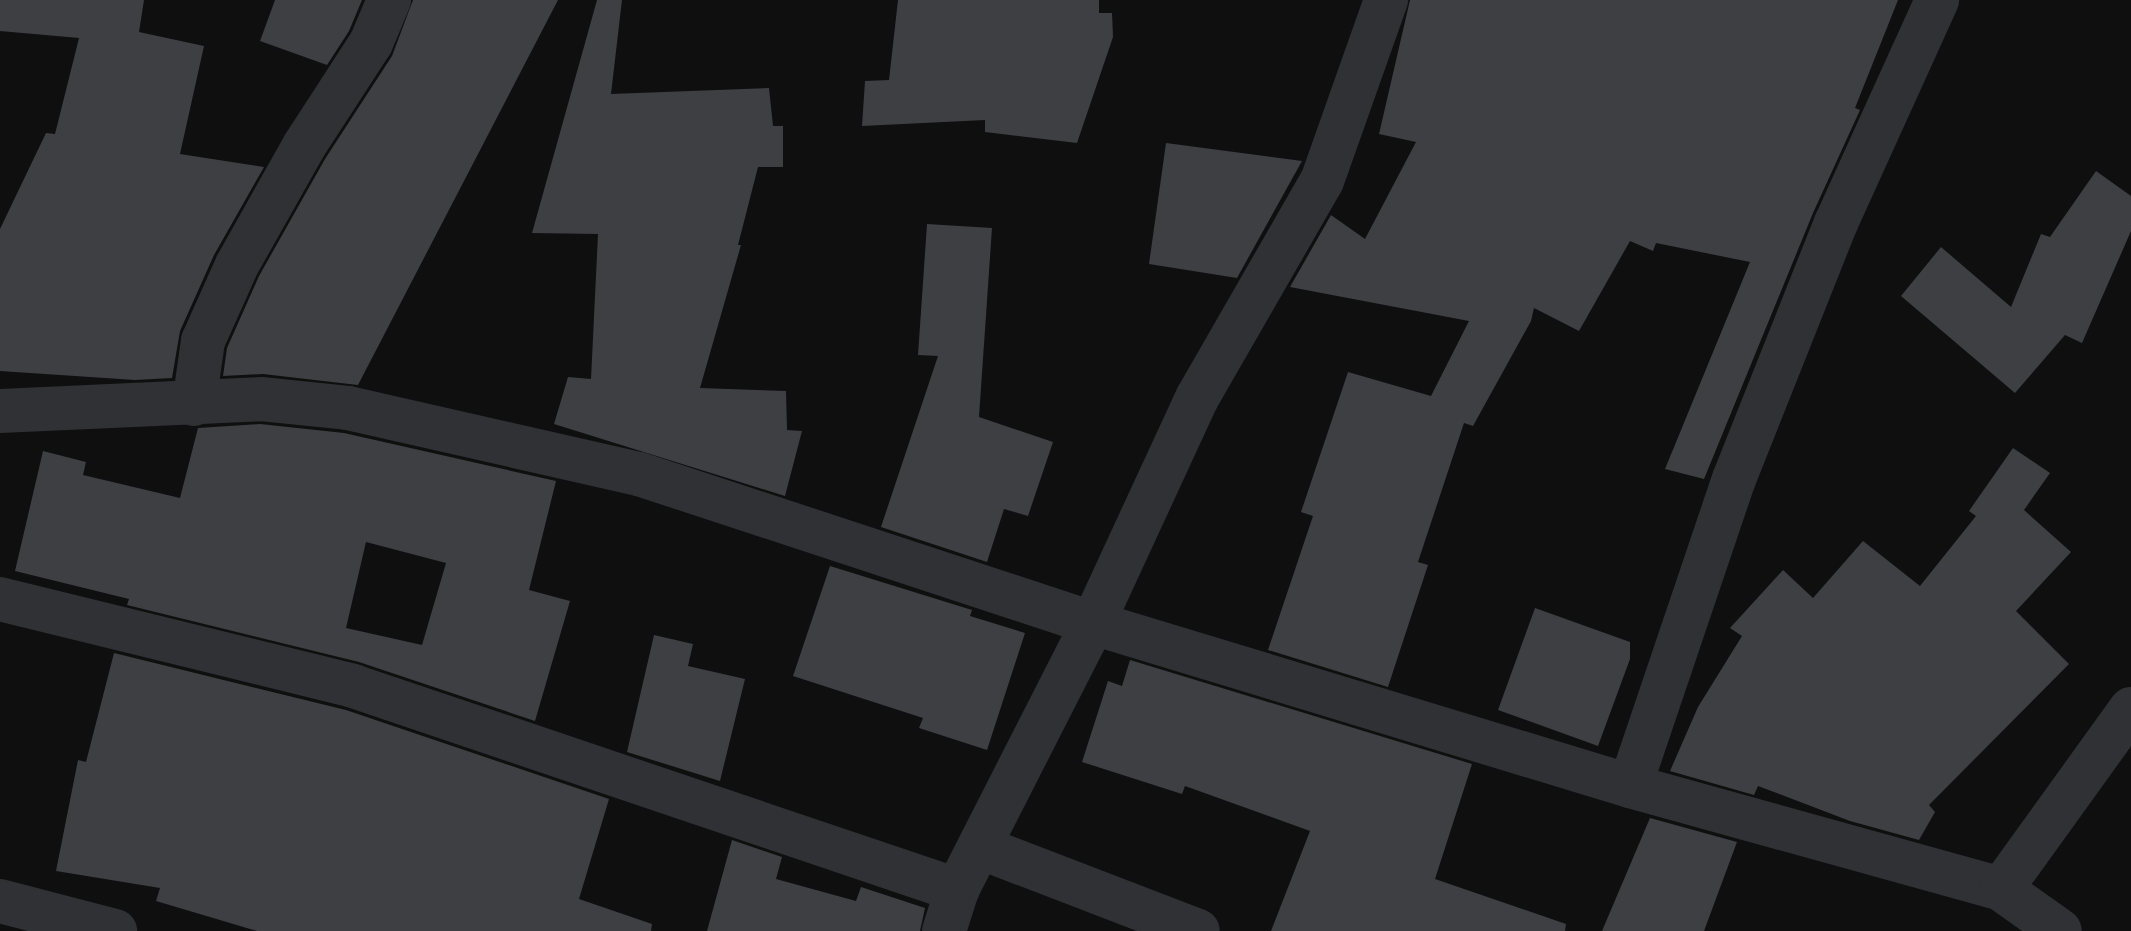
<!DOCTYPE html>
<style>
body{margin:0}
#map{position:relative;width:2131px;height:931px;overflow:hidden;background:#0f0f10;font-family:Quicksand,sans-serif}
div>[style]{position:absolute}
.building>*{inset:0;background:#3e3f43}
.minor>*{height:44px;margin:-22px;padding:0 22px;transform-origin:22px;border-radius:22px;background:#303135}
span{translate:-50% -50%;white-space:nowrap;text-align:center;line-height:1.15;-webkit-text-stroke:8px #0a0a0b;paint-order:stroke}
</style>
<div id="map">
<div class="building">
<i style="clip-path:polygon(0 0,144px 0,139px 32px,204px 46px,180px 154px,264px 167px,214px 255px,180px 331px,172px 378px,135px 380px,0 371px,0 229px,46px 133px,55px 134px,79px 38px,0 31px)"></i>
<i style="clip-path:polygon(275px 0,362px 0,349px 31px,327px 65px,260px 41px)"></i>
<i style="clip-path:polygon(413px 0,558px 0,358px 385px,263px 374px,223px 376px,227px 348px,259px 276px,325px 159px,392px 56px)"></i>
<i style="clip-path:polygon(597px 0,622px 0,611px 94px,769px 88px,773px 126px,783px 126px,783px 167px,758px 167px,738px 245px,741px 245px,700px 388px,786px 391px,787px 430px,802px 431px,785px 496px,554px 424px,568px 377px,591px 379px,598px 234px,532px 233px)"></i>
<i style="clip-path:polygon(898px 0,1099px 0,1099px 13px,1112px 13px,1113px 37px,1077px 143px,985px 132px,985px 120px,862px 126px,865px 81px,889px 80px)"></i>
<i style="clip-path:polygon(1410px 0,1898px 0,1855px 108px,1860px 110px,1813px 213px,1704px 479px,1665px 469px,1750px 262px,1656px 243px,1653px 251px,1630px 241px,1579px 331px,1534px 308px,1531px 321px,1473px 426px,1464px 423px,1418px 562px,1428px 565px,1388px 687px,1268px 650px,1313px 516px,1301px 512px,1348px 372px,1431px 396px,1469px 321px,1290px 287px,1331px 215px,1365px 239px,1416px 142px,1379px 134px)"></i>
<i style="clip-path:polygon(1166px 143px,1302px 161px,1237px 278px,1149px 264px)"></i>
<i style="clip-path:polygon(2096px 171px,2131px 196px,2131px 231px,2082px 343px,2065px 335px,2015px 393px,1901px 296px,1941px 247px,2011px 307px,2041px 234px,2050px 237px)"></i>
<i style="clip-path:polygon(927px 224px,992px 228px,979px 417px,1053px 442px,1028px 516px,1004px 509px,987px 562px,881px 527px,938px 356px,918px 355px)"></i>
<i style="clip-path:polygon(evenodd,260px 424px,344px 433px,556px 481px,529px 590px,570px 601px,535px 721px,359px 662px,127px 605px,129px 599px,15px 571px,43px 451px,86px 462px,83px 475px,180px 498px,198px 428px,260px 424px,366px 542px,446px 563px,422px 645px,346px 628px,366px 542px)"></i>
<i style="clip-path:polygon(2013px 448px,2050px 473px,2024px 510px,2071px 552px,2016px 611px,2069px 664px,1929px 805px,1935px 812px,1919px 840px,1850px 821px,1758px 786px,1754px 795px,1670px 771px,1698px 707px,1742px 636px,1730px 628px,1783px 570px,1813px 598px,1863px 541px,1920px 586px,1976px 516px,1969px 511px)"></i>
<i style="clip-path:polygon(830px 566px,972px 610px,970px 616px,1025px 633px,987px 750px,919px 728px,923px 718px,793px 676px)"></i>
<i style="clip-path:polygon(1535px 608px,1630px 642px,1630px 659px,1598px 746px,1498px 710px)"></i>
<i style="clip-path:polygon(654px 635px,693px 644px,688px 666px,745px 679px,720px 781px,627px 752px)"></i>
<i style="clip-path:polygon(114px 653px,346px 710px,609px 799px,579px 899px,652px 924px,651px 931px,257px 931px,156px 901px,160px 888px,56px 871px,78px 760px,86px 762px)"></i>
<i style="clip-path:polygon(1130px 660px,1472px 764px,1435px 879px,1566px 924px,1565px 931px,1271px 931px,1310px 831px,1185px 786px,1182px 794px,1082px 762px,1108px 681px,1122px 686px)"></i>
<i style="clip-path:polygon(1650px 818px,1737px 842px,1704px 931px,1602px 931px)"></i>
<i style="clip-path:polygon(732px 840px,782px 857px,776px 879px,856px 901px,861px 887px,925px 908px,920px 931px,707px 931px)"></i>
</div>
<div class="minor">
<i style="left:194px;top:404px;width:64px;rotate:-81.9deg"></i>
<i style="left:203px;top:341px;width:83px;rotate:-65.9deg"></i>
<i style="left:237px;top:265px;width:137px;rotate:-60.6deg"></i>
<i style="left:304px;top:146px;width:123px;rotate:-57deg"></i>
<i style="left:371px;top:43px;width:47px;rotate:-67.3deg"></i>
<i style="left:0;top:411px;width:261px;rotate:-2.6deg"></i>
<i style="left:261px;top:399px;width:87px;rotate:5.9deg"></i>
<i style="left:348px;top:408px;width:298px;rotate:12.8deg"></i>
<i style="left:639px;top:474px;width:478px;rotate:18.2deg"></i>
<i style="left:1093px;top:623px;width:561px;rotate:16.89deg"></i>
<i style="left:1630px;top:786px;width:385px;rotate:15.5deg"></i>
<i style="left:2001px;top:889px;width:72px;rotate:35.4deg"></i>
<i style="left:0;top:599px;width:364px;rotate:13.8deg"></i>
<i style="left:353px;top:686px;width:638px;rotate:18.66deg"></i>
<i style="left:1630px;top:786px;width:324px;rotate:-71.3deg"></i>
<i style="left:1734px;top:479px;width:276px;rotate:-68.3deg"></i>
<i style="left:1836px;top:223px;width:245px;rotate:-65.6deg"></i>
<i style="left:982px;top:848px;width:231px;rotate:21deg"></i>
<i style="left:2001px;top:889px;width:222px;rotate:-54.2deg"></i>
<i style="left:0;top:901px;width:119px;rotate:14.6deg"></i>
<i style="left:944px;top:931px;width:43px;rotate:-72.4deg"></i>
<i style="left:957px;top:890px;width:300px;rotate:-63deg"></i>
<i style="left:1093px;top:623px;width:248px;rotate:-65.2deg"></i>
<i style="left:1197px;top:398px;width:250px;rotate:-60.1deg"></i>
<i style="left:1322px;top:181px;width:192px;rotate:-70.5deg"></i>
</div>
</div>
